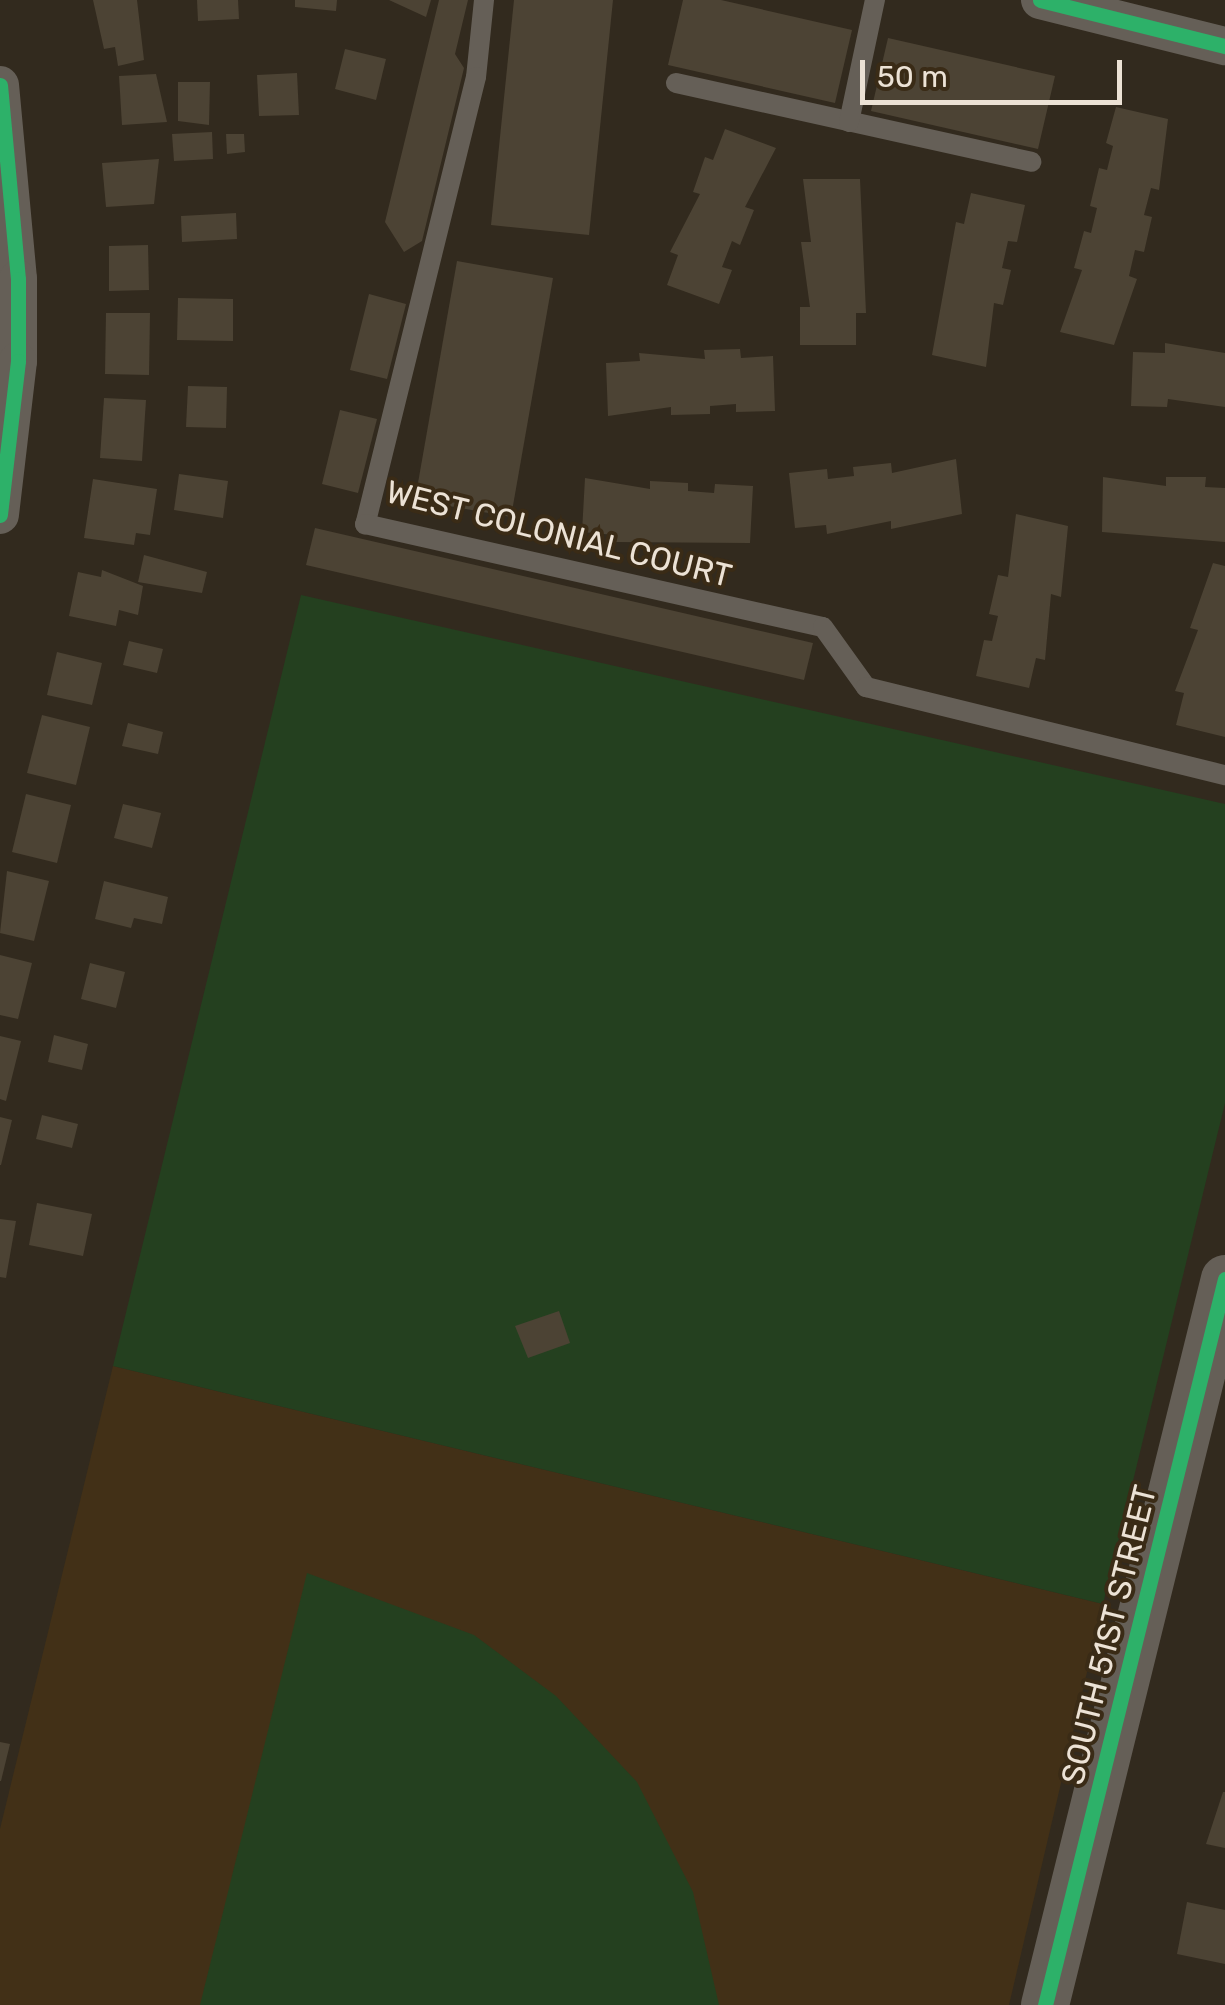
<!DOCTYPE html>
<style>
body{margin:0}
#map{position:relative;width:1225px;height:2005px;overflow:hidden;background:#322a1e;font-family:Rubik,sans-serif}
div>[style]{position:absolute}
.built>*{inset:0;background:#423017}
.green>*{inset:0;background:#24401f}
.building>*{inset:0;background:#4c4334}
.service>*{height:20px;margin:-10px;padding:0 10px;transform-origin:10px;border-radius:10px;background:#655f57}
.minor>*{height:38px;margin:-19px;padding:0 19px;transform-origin:19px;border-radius:19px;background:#655f57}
.tertiary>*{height:48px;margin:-24px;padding:0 24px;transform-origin:24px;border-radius:24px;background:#655f57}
.cycleway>*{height:15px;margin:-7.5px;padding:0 7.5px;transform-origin:7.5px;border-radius:7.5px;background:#2db169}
span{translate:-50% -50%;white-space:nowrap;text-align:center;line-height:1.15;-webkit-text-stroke:8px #3a2b16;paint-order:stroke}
.street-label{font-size:32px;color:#ece2d5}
.scale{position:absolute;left:860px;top:60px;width:262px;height:45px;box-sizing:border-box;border:5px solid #ece2d5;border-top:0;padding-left:12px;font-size:30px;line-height:35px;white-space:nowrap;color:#ece2d5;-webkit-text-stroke:8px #3a2b16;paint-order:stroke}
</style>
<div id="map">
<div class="built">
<i style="clip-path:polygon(113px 1366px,1103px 1604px,1009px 2005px,0 2005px,0 1829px)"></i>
</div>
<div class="green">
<i style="clip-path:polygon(301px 595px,1225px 804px,1225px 1103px,1103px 1604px,113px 1366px)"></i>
<i style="clip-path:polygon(307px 1573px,474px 1635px,556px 1696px,637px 1782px,693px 1892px,719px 2005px,200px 2005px)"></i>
</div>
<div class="building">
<i style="clip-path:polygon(93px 0,137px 0,144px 60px,118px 66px,115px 47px,104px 49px)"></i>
<i style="clip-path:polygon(197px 0,238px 0,239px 19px,198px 21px)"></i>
<i style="clip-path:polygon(295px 0,337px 0,336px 11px,295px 7px)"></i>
<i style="clip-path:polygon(389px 0,431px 0,426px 17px)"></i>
<i style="clip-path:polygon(439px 0,468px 0,455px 54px,464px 68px,422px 241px,404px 252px,385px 222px)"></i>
<i style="clip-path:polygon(514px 0,613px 0,589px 235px,491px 225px)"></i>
<i style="clip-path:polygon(683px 0,721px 0,852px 30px,835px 103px,668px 65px)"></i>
<i style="clip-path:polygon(888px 38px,1055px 76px,1038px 149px,871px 111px)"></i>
<i style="clip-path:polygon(345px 49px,386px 59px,376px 100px,335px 89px)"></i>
<i style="clip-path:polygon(297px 73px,299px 115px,259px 116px,257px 75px)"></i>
<i style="clip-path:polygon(156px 74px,167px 122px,122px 125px,119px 76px)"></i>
<i style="clip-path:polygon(178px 82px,210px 82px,209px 125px,178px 121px)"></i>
<i style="clip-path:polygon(1116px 107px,1168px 119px,1159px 190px,1151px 188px,1144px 215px,1152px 217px,1144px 252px,1135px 250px,1129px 276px,1137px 279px,1114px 345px,1060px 332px,1082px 270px,1074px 268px,1084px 231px,1091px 233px,1097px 208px,1090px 206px,1099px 168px,1107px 170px,1113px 146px,1106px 143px)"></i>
<i style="clip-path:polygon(725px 129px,776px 148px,745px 207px,754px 210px,740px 245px,732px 241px,722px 267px,732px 270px,719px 304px,667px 285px,678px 255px,670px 252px,700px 194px,693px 192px,705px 157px,713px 160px)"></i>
<i style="clip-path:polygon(212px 132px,213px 159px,174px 161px,172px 134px)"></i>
<i style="clip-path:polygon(226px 134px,244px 134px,245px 152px,227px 154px)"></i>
<i style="clip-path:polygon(159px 159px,154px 204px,106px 207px,102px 163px)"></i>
<i style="clip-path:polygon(803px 179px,860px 179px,866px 313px,856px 313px,856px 345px,800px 345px,800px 307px,810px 307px,801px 242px,811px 242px)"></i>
<i style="clip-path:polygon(971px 193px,1025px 205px,1017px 242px,1008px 241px,1002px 268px,1011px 270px,1003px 305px,994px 303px,986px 367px,932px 355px,956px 222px,964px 224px)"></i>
<i style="clip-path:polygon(236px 213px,237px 239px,182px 242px,181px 216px)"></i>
<i style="clip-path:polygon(148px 245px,149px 290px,109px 291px,109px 246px)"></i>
<i style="clip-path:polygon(457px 261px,553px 278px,511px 517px,415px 500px)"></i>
<i style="clip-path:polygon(369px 294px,406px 304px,387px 379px,350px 370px)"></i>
<i style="clip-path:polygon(178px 298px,233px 299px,233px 341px,177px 340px)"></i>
<i style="clip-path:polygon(106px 313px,150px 313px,149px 375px,105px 374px)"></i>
<i style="clip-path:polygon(1165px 343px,1225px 353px,1225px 407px,1168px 399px,1167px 407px,1131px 406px,1133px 352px,1165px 353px)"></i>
<i style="clip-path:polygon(740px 349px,741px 358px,773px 356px,775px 411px,736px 412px,736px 404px,710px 406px,710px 414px,671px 415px,671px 407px,608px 416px,606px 363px,640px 361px,639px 353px,705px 359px,704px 350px)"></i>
<i style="clip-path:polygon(188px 386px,227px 387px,226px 428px,186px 427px)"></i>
<i style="clip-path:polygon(104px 398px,146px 400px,142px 461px,100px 458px)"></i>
<i style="clip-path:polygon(340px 410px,377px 419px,358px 493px,322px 484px)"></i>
<i style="clip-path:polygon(956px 459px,962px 514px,891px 529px,891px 521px,827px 534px,826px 525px,795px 528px,789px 473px,827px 469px,828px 479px,854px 476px,853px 467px,891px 463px,892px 473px)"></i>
<i style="clip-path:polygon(179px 474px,228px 481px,223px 518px,174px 510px)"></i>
<i style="clip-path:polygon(1103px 477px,1166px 486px,1166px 477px,1206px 477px,1205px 487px,1225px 488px,1225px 542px,1102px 532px)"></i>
<i style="clip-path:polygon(585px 478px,650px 489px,650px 481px,688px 483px,688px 491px,714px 493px,715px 484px,753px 486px,750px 543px,615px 542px,615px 535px,582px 532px)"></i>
<i style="clip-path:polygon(93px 479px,157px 489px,150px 535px,136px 533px,134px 545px,84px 538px)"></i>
<i style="clip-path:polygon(1016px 514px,1068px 526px,1061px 597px,1051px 594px,1045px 660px,1036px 658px,1029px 688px,976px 676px,984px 640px,992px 641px,998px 616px,989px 614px,998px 575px,1008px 577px)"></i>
<i style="clip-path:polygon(315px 528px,813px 643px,804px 680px,306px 565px)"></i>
<i style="clip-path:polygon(144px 555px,207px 572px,202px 593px,138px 582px)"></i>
<i style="clip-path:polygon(1213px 563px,1225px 566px,1225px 737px,1176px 725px,1184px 693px,1175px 691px,1198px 630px,1190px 628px)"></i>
<i style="clip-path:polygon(102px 570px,143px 586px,138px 615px,119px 610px,116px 626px,69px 616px,78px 572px,101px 577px)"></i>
<i style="clip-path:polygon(129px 641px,163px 649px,157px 673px,123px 665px)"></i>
<i style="clip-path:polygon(57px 652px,102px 663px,92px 705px,47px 695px)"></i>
<i style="clip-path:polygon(42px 715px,90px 727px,76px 785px,27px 773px)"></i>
<i style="clip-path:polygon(128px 723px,163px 732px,158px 754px,122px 746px)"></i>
<i style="clip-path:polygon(26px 794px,71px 805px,57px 863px,12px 852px)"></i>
<i style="clip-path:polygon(123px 804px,161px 813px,152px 848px,114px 838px)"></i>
<i style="clip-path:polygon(7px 871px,49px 881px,34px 941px,0 933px)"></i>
<i style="clip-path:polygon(104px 881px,168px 897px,162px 924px,134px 918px,131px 928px,95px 919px)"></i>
<i style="clip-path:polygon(0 955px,32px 963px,18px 1019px,0 1015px)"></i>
<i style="clip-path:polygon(90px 963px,125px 972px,116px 1008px,81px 999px)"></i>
<i style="clip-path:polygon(54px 1035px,88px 1044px,82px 1070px,48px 1062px)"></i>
<i style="clip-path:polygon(0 1036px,21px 1041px,6px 1101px,0 1099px)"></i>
<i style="clip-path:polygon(42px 1115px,78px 1124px,72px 1148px,36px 1139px)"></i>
<i style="clip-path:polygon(0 1117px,12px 1120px,1px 1165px,0 1165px)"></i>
<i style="clip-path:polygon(37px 1203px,92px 1214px,83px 1256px,29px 1245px)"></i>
<i style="clip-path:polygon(0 1219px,16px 1221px,6px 1278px,0 1277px)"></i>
<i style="clip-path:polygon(559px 1311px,570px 1343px,528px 1358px,515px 1326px)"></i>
<i style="clip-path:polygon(0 1742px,10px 1744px,1px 1781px,0 1781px)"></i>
<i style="clip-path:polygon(1223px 1792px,1225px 1792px,1225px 1848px,1206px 1844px)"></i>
<i style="clip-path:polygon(1187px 1902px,1225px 1910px,1225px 1964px,1177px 1954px)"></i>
</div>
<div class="service">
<i style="left:484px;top:0;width:77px;rotate:95.9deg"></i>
<i style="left:476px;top:77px;width:461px;rotate:103.9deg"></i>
<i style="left:365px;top:524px;width:469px;rotate:12.7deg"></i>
<i style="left:823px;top:627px;width:74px;rotate:54.4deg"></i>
<i style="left:866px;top:687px;width:370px;rotate:13.8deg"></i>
<i style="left:676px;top:83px;width:364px;rotate:12.5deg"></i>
<i style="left:849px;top:122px;width:125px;rotate:-78deg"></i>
</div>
<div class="minor">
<i style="left:1040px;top:0;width:191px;rotate:14deg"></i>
<i style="left:0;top:85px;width:195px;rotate:84.7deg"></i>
<i style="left:18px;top:279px;width:82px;rotate:90deg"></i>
<i style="left:18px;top:361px;width:155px;rotate:96.7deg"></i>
</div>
<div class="tertiary">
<i style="left:1045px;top:2005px;width:748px;rotate:-76.08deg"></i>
</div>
<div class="cycleway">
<i style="left:1040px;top:0;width:191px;rotate:14deg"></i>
<i style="left:0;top:85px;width:195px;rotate:84.7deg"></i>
<i style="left:18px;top:279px;width:82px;rotate:90deg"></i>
<i style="left:18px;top:361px;width:155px;rotate:96.7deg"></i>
<i style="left:1045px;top:2005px;width:748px;rotate:-76.08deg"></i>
</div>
<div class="street-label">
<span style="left:559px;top:534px;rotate:14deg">WEST COLONIAL COURT</span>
<span style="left:1109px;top:1635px;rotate:-76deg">SOUTH 51ST STREET</span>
</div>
<div class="scale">50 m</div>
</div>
